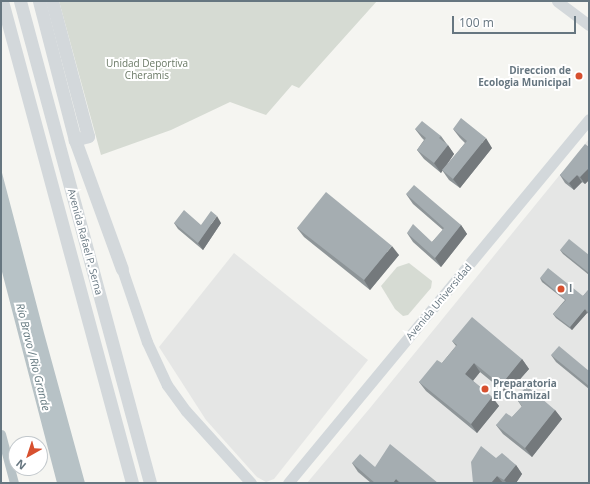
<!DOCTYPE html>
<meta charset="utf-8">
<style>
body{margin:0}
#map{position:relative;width:590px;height:484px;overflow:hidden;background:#f5f5f1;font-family:"Open Sans",sans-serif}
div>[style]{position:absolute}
.built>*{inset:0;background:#e5e6e5}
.green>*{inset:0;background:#d6dbd3}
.water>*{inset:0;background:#b7c2c6}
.canal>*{height:9px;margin:-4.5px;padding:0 4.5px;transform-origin:4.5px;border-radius:4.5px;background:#b7c2c6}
.major>*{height:11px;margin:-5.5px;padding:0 5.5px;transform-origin:5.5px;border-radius:5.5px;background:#d3d8db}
.highway>*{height:13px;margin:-6.5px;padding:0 6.5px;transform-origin:6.5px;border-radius:6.5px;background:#d3d8db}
.wall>*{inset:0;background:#8e9598}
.shaded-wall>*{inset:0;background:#74797c}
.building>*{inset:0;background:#a5adb1}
.dots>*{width:11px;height:11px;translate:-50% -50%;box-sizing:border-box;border:2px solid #fff;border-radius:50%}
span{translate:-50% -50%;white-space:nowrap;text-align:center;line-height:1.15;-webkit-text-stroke:4px #fff;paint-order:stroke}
.park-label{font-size:10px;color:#697864}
.poi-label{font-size:10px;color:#667680;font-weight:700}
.right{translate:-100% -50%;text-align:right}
.left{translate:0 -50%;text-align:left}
.street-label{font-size:10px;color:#667680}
.water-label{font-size:11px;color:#62777e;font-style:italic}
.frame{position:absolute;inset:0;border:2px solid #667680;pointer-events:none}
.north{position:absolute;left:8px;top:436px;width:40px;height:40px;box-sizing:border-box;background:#fff;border:1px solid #c2c8cc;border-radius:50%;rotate:219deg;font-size:11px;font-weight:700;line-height:16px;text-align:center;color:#667680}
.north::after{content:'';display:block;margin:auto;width:14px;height:18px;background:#d7502f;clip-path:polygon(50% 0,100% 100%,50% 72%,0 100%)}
.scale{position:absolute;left:452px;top:16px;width:124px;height:18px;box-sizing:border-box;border:2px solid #667680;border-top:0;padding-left:5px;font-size:12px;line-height:14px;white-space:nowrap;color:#667680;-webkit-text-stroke:3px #fff;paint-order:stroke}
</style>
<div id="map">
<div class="built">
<i style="clip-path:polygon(589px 139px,589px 483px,307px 483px,370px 408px)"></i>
<i style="clip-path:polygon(234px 253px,368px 360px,274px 479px,266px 482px,257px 477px,206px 420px,159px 347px)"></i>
</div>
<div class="green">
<i style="clip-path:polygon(59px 1px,377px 1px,299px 88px,292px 85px,266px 115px,230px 102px,171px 130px,101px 155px)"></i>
<i style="clip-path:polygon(409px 263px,432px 281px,431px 288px,408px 315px,403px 316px,395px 309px,381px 286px,397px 267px)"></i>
</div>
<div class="water">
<i style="clip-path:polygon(1px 169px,44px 333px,85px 483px,57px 483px,1px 268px)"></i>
</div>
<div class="canal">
<i style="left:1px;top:434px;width:51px;rotate:75.1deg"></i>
</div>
<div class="major">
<i style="left:557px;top:1px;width:40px;rotate:37deg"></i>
<i style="left:122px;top:269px;width:77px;rotate:71.1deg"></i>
<i style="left:147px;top:342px;width:47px;rotate:65.1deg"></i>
<i style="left:167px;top:385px;width:32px;rotate:54deg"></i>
<i style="left:186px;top:411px;width:97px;rotate:47.9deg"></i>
<i style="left:288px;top:483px;width:472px;rotate:-50.4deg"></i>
</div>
<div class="highway">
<i style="left:2px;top:1px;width:499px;rotate:74.9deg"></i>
<i style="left:20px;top:1px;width:499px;rotate:74.9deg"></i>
<i style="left:39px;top:1px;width:144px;rotate:75.5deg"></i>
<i style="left:75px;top:140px;width:137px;rotate:70deg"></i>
<i style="left:52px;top:1px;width:140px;rotate:75.1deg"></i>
<i style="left:88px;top:136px;width:14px;rotate:163deg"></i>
</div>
<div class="wall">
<i style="clip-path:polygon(415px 129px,441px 136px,454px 154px,444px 169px,465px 143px,460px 138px,453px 129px,492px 148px,460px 188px,449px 180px,442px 170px,441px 173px,424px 159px,417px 150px,424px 140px,422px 138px)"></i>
<i style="clip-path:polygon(589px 147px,589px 180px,585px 184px,582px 182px,574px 190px,565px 183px,560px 175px)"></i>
<i style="clip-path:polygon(406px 194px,461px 225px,467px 234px,441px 267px,413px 242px,407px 233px,432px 242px,443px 230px,413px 204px)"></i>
<i style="clip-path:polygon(174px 223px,201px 225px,221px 223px,203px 250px,178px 229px)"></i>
<i style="clip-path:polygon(297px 228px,399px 255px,370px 290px,304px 237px)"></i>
<i style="clip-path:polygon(560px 250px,589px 255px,589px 275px,563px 254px)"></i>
<i style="clip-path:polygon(540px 278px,583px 296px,589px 289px,589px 314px,587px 313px,572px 330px,556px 318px,553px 314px,565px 300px,542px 282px)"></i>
<i style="clip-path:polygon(452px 341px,522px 359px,529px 369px,507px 394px,480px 372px,473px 381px,492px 397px,499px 406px,477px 433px,426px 391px,419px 382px,442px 363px,456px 346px)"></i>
<i style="clip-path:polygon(551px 355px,589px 371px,589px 389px,556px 362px)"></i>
<i style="clip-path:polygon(516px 398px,555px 410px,562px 419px,532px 457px,503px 434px,496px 425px,512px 417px,522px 407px)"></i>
<i style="clip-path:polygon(496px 458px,516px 465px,522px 474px,516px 483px,473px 483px)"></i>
<i style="clip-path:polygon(352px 463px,375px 467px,438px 483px,371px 483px,358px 472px)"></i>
</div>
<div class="shaded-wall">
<i style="clip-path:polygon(486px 138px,492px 148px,460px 188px,453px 179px)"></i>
<i style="clip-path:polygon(448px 145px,454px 154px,441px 173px,434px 163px)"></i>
<i style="clip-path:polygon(589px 166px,589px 180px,585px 184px,580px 177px)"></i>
<i style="clip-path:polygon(577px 175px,582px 182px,574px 190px,569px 183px)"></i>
<i style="clip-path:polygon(217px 216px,221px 223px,203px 250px,198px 243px)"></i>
<i style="clip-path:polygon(461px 225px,467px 234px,441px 267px,435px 258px)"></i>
<i style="clip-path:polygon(392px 246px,399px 255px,370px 290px,364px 280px)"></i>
<i style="clip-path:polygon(585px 309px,587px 313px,572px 330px,570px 327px)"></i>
<i style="clip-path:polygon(522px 359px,529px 369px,507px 394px,501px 385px)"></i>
<i style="clip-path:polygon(474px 363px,480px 372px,471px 383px,465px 374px)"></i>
<i style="clip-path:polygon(492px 397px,499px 406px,477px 433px,471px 424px)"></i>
<i style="clip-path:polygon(555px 410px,562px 419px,532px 457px,525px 448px)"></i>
<i style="clip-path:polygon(516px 465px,522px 474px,516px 483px,507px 483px,504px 480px)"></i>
<i style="clip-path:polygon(497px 476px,503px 483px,491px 483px)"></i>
<i style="clip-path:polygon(396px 479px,399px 483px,393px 483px)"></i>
</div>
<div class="building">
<i style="clip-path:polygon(461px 118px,486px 138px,453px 179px,442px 170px,467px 141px,453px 129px)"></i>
<i style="clip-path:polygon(422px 121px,441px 136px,439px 138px,448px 145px,434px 163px,417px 150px,426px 138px,415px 129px)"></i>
<i style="clip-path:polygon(585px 144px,589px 147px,589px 159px,588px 161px,589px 161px,589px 166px,588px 169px,580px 177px,577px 175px,569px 183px,560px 175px)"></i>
<i style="clip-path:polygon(414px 185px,461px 225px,435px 258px,407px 233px,413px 224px,432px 242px,444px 228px,406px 194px)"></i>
<i style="clip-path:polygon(326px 192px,392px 246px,364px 280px,297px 228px)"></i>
<i style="clip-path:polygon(184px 210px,201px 225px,211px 211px,217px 216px,198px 243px,174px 223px)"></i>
<i style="clip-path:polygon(569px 239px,589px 255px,589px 273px,560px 250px)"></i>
<i style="clip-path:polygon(548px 268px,583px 296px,589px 289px,589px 310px,588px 312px,585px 309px,570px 327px,553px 314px,566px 300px,540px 278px)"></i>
<i style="clip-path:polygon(472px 317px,522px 359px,501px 385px,474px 363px,465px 374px,492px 397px,471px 424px,419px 382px,437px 360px,442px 363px,457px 345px,452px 341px)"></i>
<i style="clip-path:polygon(559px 346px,589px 371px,589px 386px,551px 355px)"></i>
<i style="clip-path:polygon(527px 386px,555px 410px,525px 448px,496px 425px,506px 413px,512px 417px,522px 406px,516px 398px)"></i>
<i style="clip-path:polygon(390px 444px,438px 483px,401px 483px,396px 479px,393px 483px,375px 483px,352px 463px,360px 454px,375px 467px)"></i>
<i style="clip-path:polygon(481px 446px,496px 458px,502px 453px,516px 465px,504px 480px,497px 476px,491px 483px,473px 483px,471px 462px)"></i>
</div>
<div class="dots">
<i style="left:579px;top:76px;background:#d7502f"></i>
<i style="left:561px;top:289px;background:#d7502f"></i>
<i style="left:485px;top:389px;background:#d7502f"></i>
</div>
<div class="park-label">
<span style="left:147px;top:69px">Unidad Deportiva<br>Cheramis</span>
</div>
<div class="poi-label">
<span class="right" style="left:571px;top:76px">Direccion de<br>Ecologia Municipal</span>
<span class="left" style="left:569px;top:289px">I</span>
<span class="left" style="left:493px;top:389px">Preparatoria<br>El Chamizal</span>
</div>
<div class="street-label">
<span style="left:85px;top:242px;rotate:75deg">Avenida Rafael P. Serna</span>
<span style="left:439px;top:302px;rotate:-50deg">Avenida Universidad</span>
</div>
<div class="water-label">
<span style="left:33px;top:357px;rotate:76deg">Río Bravo / Rio Grande</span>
</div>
<div class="frame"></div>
<div class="north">N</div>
<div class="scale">100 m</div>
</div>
